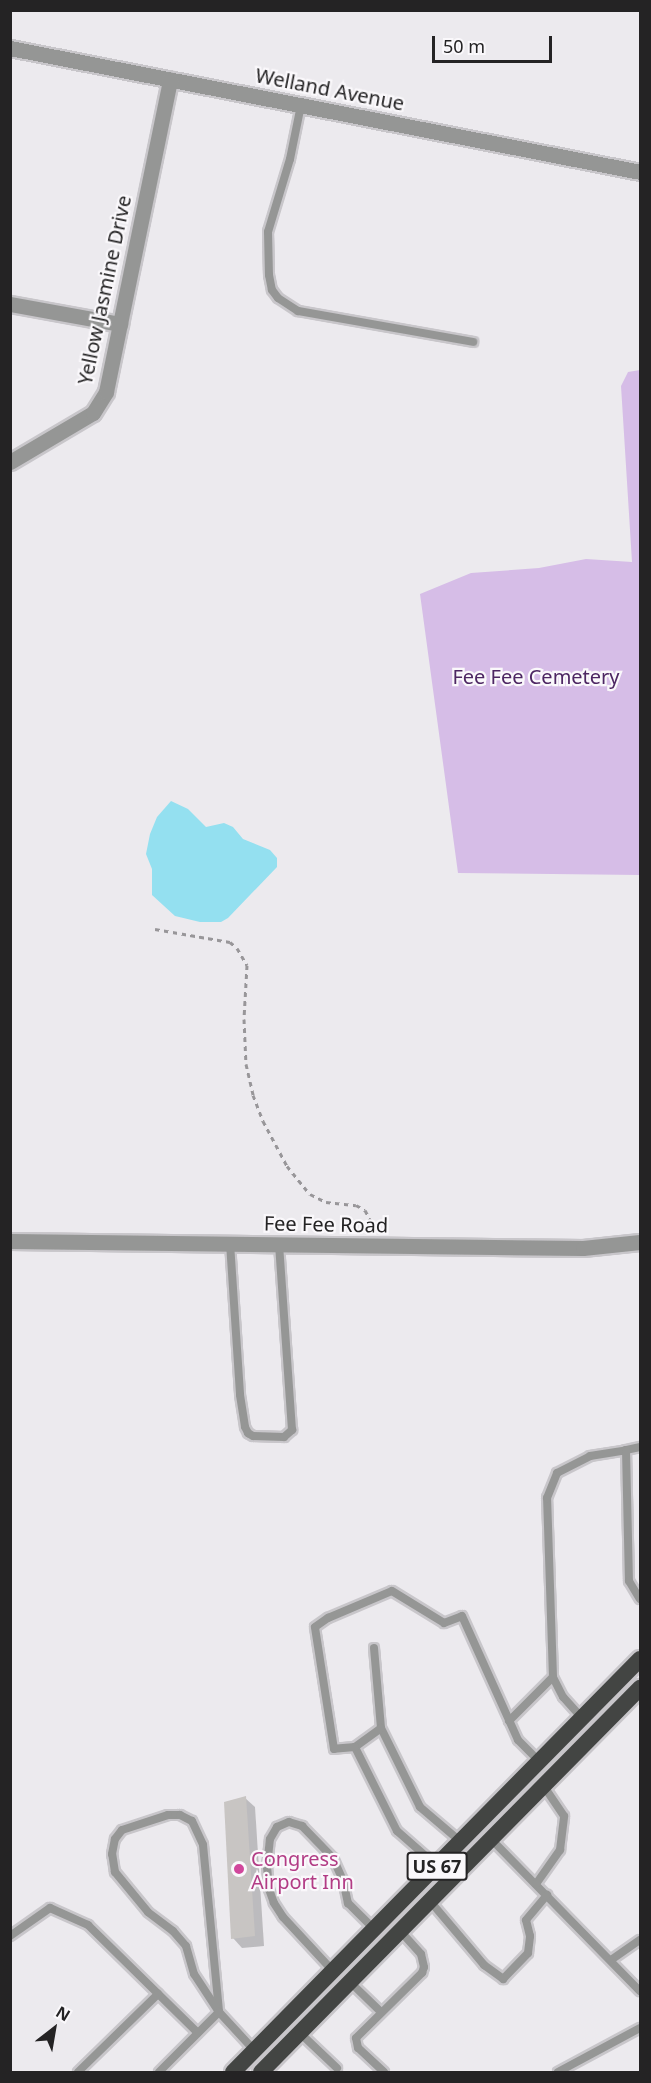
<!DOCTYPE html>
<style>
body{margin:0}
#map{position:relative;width:651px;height:2083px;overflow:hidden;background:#eceaee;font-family:"Noto Sans",sans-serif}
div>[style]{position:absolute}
.green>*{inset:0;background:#d6bde7}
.water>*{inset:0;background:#94e0f0}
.shadow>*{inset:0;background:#0003}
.building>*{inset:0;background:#c8c5c3}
.path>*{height:3px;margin-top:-1.5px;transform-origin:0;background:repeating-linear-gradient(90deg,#989699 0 4.5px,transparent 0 9px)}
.roads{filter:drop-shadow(2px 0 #c8c6ca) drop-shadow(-2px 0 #c8c6ca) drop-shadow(0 2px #c8c6ca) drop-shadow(0 -2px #c8c6ca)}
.service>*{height:8px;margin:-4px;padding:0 4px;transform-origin:4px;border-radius:4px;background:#959695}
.minor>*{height:15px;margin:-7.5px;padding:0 7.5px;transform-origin:7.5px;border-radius:7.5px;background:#959695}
.tertiary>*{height:15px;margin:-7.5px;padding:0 7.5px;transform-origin:7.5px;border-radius:7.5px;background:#959695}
.trunk>*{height:16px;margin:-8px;padding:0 8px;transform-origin:8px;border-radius:8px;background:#434543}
.dots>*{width:16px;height:16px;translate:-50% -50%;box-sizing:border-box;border:3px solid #faf8fb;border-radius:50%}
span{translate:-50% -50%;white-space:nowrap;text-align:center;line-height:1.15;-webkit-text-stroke:4.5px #faf8fb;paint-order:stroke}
.shield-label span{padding:2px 4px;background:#faf8fb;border:2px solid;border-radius:4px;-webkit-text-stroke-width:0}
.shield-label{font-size:18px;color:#242324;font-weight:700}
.street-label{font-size:20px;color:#242324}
.park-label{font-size:20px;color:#4d2663}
.hotel-label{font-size:20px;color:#b23c85}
.left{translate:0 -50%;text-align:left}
.frame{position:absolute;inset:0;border:12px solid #242324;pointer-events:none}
.north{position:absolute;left:24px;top:1999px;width:60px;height:60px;-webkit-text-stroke:4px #faf8fb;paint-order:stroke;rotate:31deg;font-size:16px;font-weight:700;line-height:24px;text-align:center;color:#242324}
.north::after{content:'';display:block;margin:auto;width:21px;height:27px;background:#242324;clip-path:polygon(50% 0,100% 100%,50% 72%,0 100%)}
.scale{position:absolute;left:432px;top:36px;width:120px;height:27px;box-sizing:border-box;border:3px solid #242324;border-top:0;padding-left:8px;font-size:18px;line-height:21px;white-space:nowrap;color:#242324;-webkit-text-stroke:4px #faf8fb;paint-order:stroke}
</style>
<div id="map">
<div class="green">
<i style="clip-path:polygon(640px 370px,640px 875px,458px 873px,420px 594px,471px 573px,539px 568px,586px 559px,632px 562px,621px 386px,628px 372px)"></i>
</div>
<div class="water">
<i style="clip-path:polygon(171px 801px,188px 809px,206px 827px,224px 823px,233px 827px,243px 839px,270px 850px,277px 858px,277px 867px,228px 918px,221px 922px,200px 922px,175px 916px,152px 895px,152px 869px,146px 854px,150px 834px,157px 817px)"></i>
</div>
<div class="shadow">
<i style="clip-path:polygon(245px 1798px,255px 1807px,264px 1946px,242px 1948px,233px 1938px)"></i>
</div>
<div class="building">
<i style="clip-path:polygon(246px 1796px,255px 1936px,231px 1939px,224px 1802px)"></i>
</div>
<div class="path">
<i style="left:155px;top:929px;width:76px;rotate:9.8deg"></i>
<i style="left:230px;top:942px;width:9px;rotate:41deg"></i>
<i style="left:237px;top:948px;width:20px;rotate:60deg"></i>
<i style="left:247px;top:965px;width:54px;rotate:93.2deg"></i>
<i style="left:244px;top:1019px;width:45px;rotate:87.5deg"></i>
<i style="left:246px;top:1064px;width:32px;rotate:77deg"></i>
<i style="left:253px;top:1095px;width:28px;rotate:69deg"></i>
<i style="left:263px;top:1121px;width:51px;rotate:61.9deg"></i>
<i style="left:287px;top:1166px;width:36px;rotate:51deg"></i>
<i style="left:310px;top:1194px;width:18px;rotate:27deg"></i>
<i style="left:326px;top:1202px;width:30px;rotate:6deg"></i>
<i style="left:356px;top:1205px;width:10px;rotate:29deg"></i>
<i style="left:365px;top:1210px;width:22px;rotate:63deg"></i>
</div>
<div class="roads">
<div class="service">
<i style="left:301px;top:105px;width:55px;rotate:101.5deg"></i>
<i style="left:290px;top:159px;width:76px;rotate:106.8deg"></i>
<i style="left:268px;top:232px;width:43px;rotate:88.7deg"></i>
<i style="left:269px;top:275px;width:15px;rotate:79deg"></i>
<i style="left:272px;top:290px;width:10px;rotate:53deg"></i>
<i style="left:278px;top:298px;width:24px;rotate:33deg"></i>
<i style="left:298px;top:311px;width:178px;rotate:10deg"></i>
<i style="left:230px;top:1243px;width:152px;rotate:86.2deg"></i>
<i style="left:240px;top:1395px;width:32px;rotate:81deg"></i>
<i style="left:245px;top:1427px;width:7px;rotate:63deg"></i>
<i style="left:248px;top:1433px;width:6px;rotate:31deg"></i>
<i style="left:253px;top:1436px;width:31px;rotate:2deg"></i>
<i style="left:284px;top:1437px;width:11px;rotate:-41deg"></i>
<i style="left:292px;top:1430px;width:185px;rotate:-94deg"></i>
<i style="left:626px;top:1450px;width:14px;rotate:-12deg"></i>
<i style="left:374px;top:1648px;width:80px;rotate:85deg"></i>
<i style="left:381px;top:1728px;width:88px;rotate:63.7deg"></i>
<i style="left:420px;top:1807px;width:52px;rotate:40.4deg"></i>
<i style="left:582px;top:1718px;width:28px;rotate:-132deg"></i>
<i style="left:563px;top:1697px;width:22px;rotate:-117deg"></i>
<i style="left:553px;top:1677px;width:179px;rotate:-91.9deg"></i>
<i style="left:547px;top:1498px;width:27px;rotate:-68deg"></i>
<i style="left:557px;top:1473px;width:37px;rotate:-27deg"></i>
<i style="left:590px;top:1456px;width:36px;rotate:-9deg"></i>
<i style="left:626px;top:1450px;width:131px;rotate:88.7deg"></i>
<i style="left:629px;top:1581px;width:21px;rotate:59deg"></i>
<i style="left:509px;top:1721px;width:62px;rotate:-45deg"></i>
<i style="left:355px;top:1747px;width:32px;rotate:-36deg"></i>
<i style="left:168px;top:1815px;width:12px"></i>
<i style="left:180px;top:1815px;width:13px;rotate:27deg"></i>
<i style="left:192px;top:1821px;width:26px;rotate:65deg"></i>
<i style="left:203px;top:1845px;width:168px;rotate:84.5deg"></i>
<i style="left:219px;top:2012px;width:45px;rotate:-123.3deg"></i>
<i style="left:194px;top:1974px;width:29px;rotate:-106deg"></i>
<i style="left:186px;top:1946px;width:20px;rotate:-131deg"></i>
<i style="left:173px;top:1931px;width:31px;rotate:-143deg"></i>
<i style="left:148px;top:1912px;width:52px;rotate:-129.5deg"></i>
<i style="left:115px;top:1872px;width:18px;rotate:-99deg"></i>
<i style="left:112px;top:1854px;width:15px;rotate:-79deg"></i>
<i style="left:115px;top:1839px;width:11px;rotate:-52deg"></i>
<i style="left:122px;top:1830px;width:48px;rotate:-18.1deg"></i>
<i style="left:491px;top:1839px;width:213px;rotate:45.6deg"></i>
<i style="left:437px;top:1866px;width:53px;rotate:-138.8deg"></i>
<i style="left:397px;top:1831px;width:94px;rotate:-116.6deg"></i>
<i style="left:355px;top:1747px;width:21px;rotate:175deg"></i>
<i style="left:334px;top:1749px;width:123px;rotate:-98.9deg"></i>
<i style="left:315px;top:1627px;width:16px;rotate:-35deg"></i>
<i style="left:328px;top:1618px;width:69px;rotate:-22.9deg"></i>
<i style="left:392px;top:1591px;width:61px;rotate:31.6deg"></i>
<i style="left:444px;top:1623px;width:19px;rotate:-21deg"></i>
<i style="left:462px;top:1616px;width:136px;rotate:65.7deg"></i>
<i style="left:518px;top:1740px;width:30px;rotate:45deg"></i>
<i style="left:536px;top:1884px;width:42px;rotate:-54.8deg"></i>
<i style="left:560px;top:1850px;width:34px;rotate:-83deg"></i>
<i style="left:564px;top:1816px;width:36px;rotate:-124deg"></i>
<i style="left:430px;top:1901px;width:84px;rotate:49.8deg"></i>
<i style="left:484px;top:1965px;width:24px;rotate:36deg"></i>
<i style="left:503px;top:1979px;width:36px;rotate:-46deg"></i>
<i style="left:528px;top:1953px;width:17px;rotate:-83deg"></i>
<i style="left:530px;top:1936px;width:16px;rotate:-104deg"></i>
<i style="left:526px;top:1920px;width:33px;rotate:-50deg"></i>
<i style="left:10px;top:1936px;width:49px;rotate:-35deg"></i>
<i style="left:50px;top:1908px;width:42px;rotate:24.1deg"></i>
<i style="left:88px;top:1925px;width:154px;rotate:44.5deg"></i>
<i style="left:611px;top:1960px;width:35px;rotate:-35deg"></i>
<i style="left:333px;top:1971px;width:74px;rotate:-132.8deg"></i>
<i style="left:283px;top:1917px;width:17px;rotate:-123deg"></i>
<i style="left:274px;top:1903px;width:15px;rotate:-110deg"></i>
<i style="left:269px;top:1889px;width:22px;rotate:-95deg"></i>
<i style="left:267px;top:1867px;width:28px;rotate:-84deg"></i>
<i style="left:270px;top:1839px;width:14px;rotate:-60deg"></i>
<i style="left:277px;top:1827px;width:13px;rotate:-23deg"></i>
<i style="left:289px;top:1822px;width:14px;rotate:17deg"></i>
<i style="left:302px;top:1826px;width:45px;rotate:45.9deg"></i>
<i style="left:333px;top:1858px;width:24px;rotate:66deg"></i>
<i style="left:343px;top:1880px;width:24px;rotate:78deg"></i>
<i style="left:348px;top:1903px;width:37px;rotate:45deg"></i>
<i style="left:350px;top:1982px;width:43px;rotate:44.1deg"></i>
<i style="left:300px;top:2033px;width:51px;rotate:43.4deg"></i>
<i style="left:78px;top:2072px;width:112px;rotate:-44.3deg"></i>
<i style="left:159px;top:2072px;width:85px;rotate:-45deg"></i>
<i style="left:219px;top:2012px;width:52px;rotate:47.4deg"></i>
<i style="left:384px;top:2072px;width:35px;rotate:-137deg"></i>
<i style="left:358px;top:2048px;width:10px;rotate:-101deg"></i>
<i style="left:356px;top:2038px;width:93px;rotate:-44.6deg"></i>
<i style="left:422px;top:1973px;width:6px;rotate:-72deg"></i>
<i style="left:424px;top:1967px;width:13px;rotate:-103deg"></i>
<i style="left:421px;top:1954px;width:31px;rotate:-132deg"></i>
<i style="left:558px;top:2072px;width:93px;rotate:-28.2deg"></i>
</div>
<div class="minor">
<i style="left:10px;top:48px;width:642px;rotate:11.13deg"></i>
<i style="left:10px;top:304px;width:112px;rotate:10.3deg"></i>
<i style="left:10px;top:462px;width:96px;rotate:-30.6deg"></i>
<i style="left:93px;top:413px;width:25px;rotate:-58deg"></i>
<i style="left:106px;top:392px;width:319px;rotate:-78.4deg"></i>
</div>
<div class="tertiary">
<i style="left:10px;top:1241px;width:573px;rotate:0.7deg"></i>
<i style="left:583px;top:1248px;width:57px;rotate:-6deg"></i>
</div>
<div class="trunk">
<i style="left:233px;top:2072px;width:580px;rotate:-45.42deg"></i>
<i style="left:261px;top:2072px;width:540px;rotate:-45.38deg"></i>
</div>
</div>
<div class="dots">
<i style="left:239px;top:1869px;background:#d1479c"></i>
</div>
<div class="shield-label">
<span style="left:437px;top:1866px">US 67</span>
</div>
<div class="street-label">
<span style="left:330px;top:89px;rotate:11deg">Welland Avenue</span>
<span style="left:104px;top:290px;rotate:-78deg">Yellow Jasmine Drive</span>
<span style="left:326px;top:1224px;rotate:1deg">Fee Fee Road</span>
</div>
<div class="park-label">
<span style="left:536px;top:676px">Fee Fee Cemetery</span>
</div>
<div class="hotel-label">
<span class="left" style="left:251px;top:1870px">Congress<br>Airport Inn</span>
</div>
<div class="frame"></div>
<div class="north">N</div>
<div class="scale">50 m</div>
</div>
